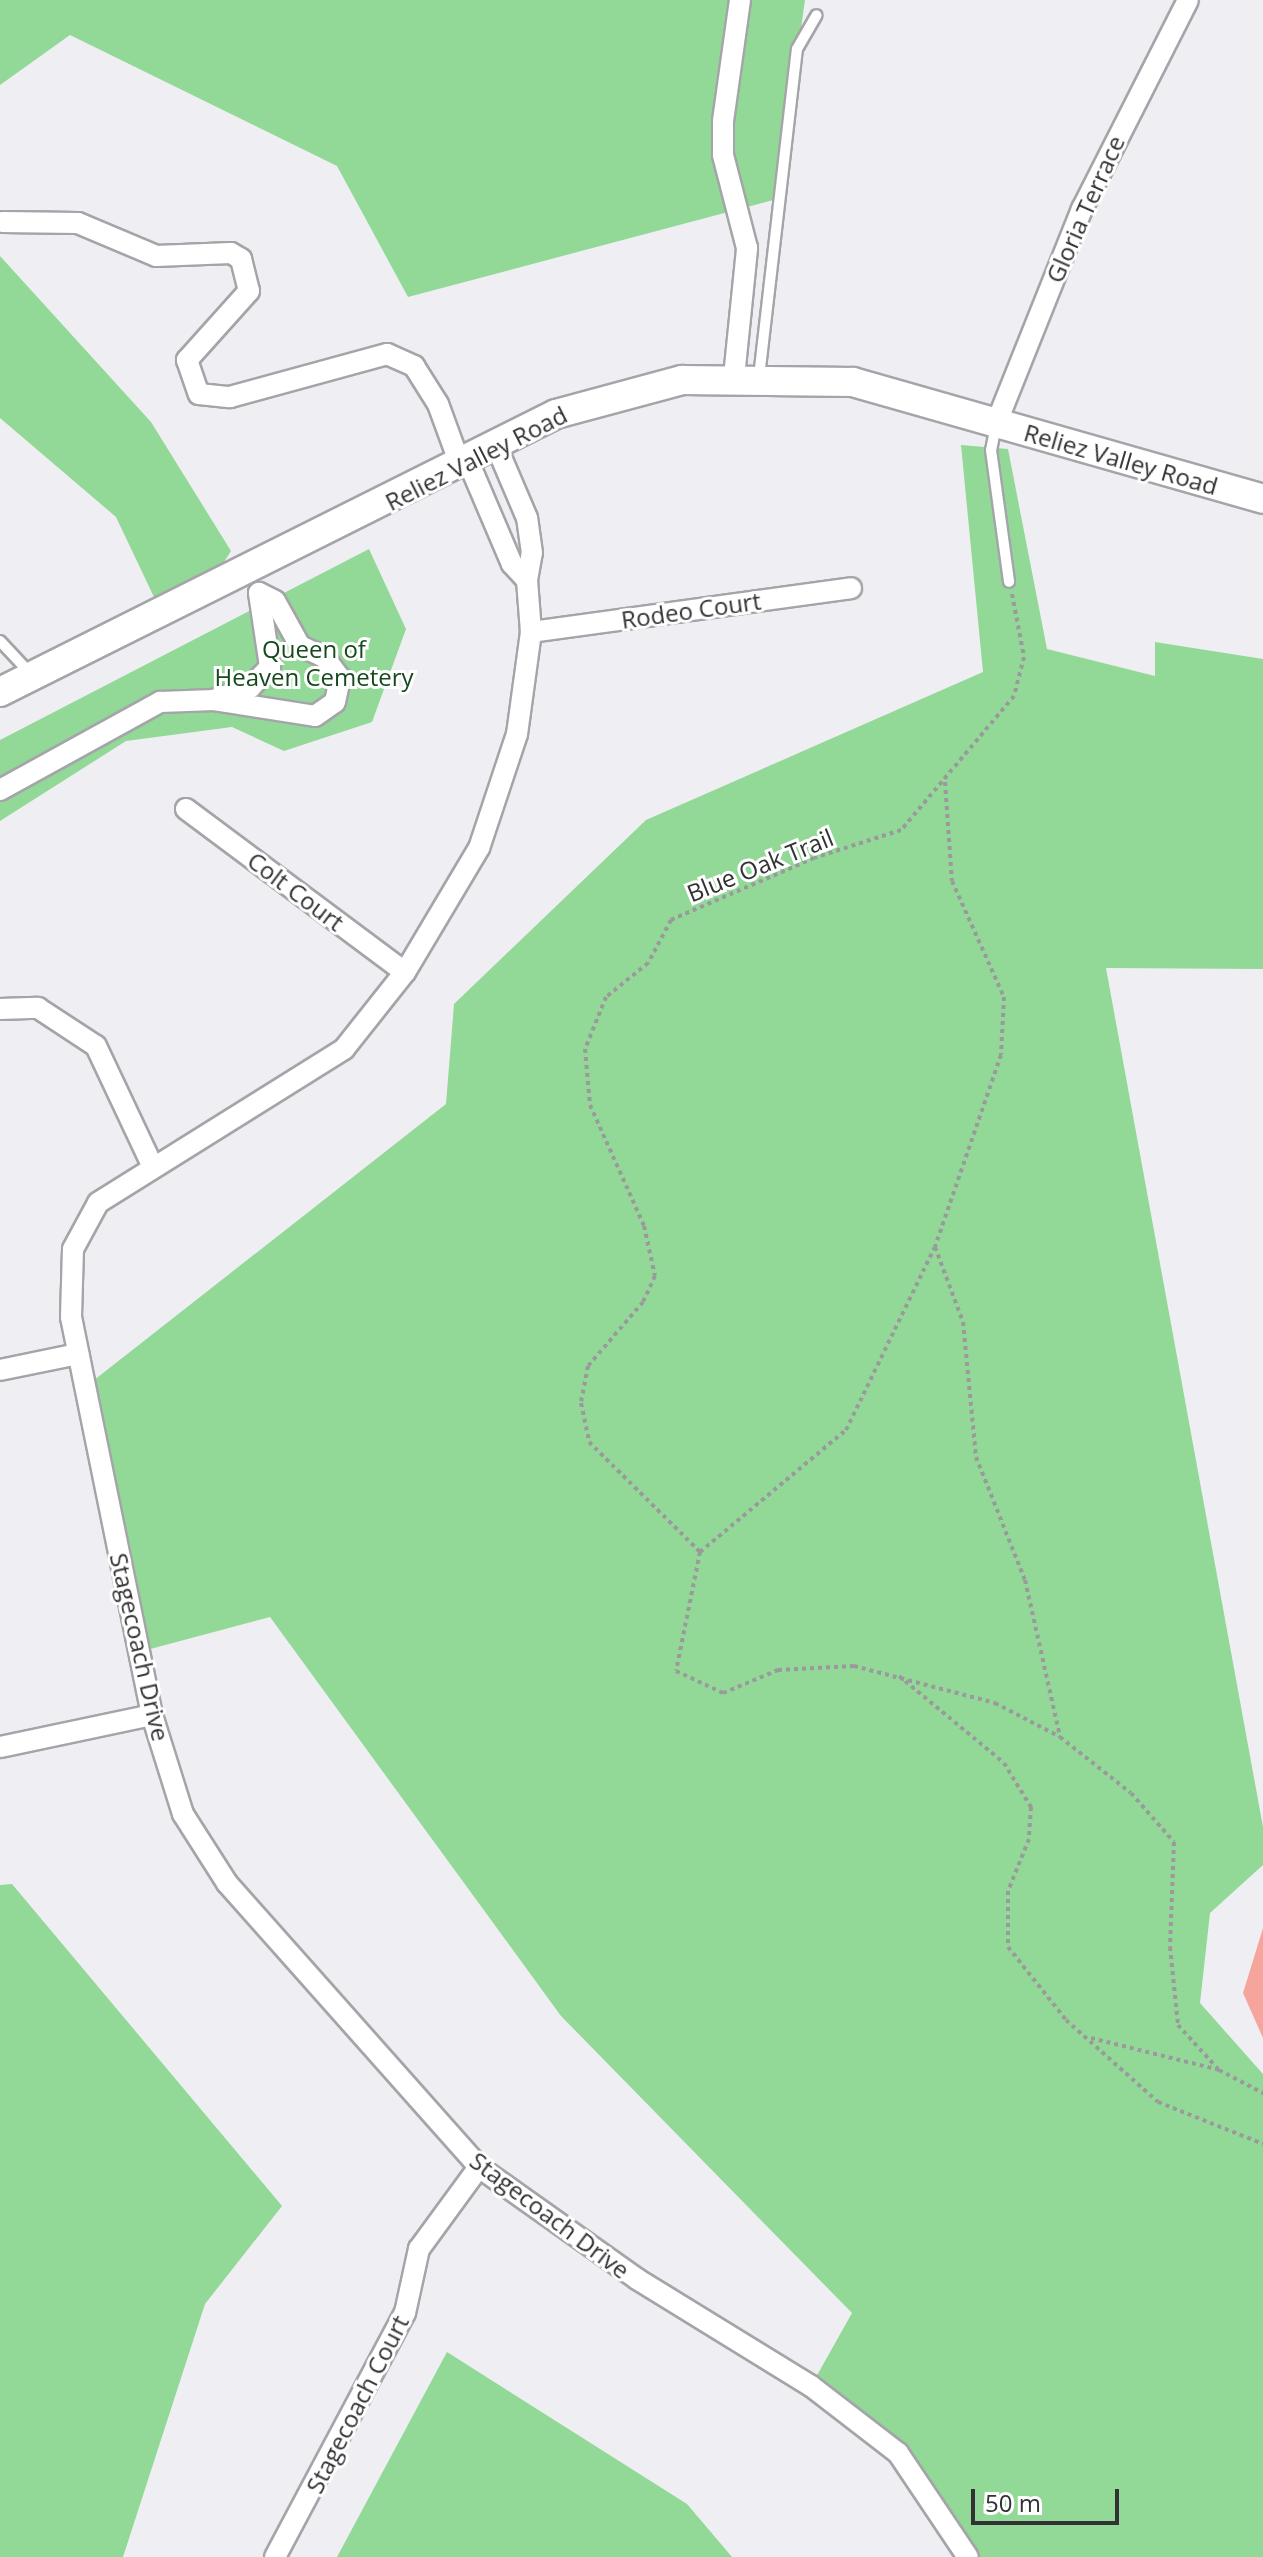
<!DOCTYPE html>
<style>
body{margin:0}
#map{position:relative;width:1263px;height:2557px;overflow:hidden;background:#efeff3;font-family:"Open Sans",sans-serif}
div>[style]{position:absolute}
.green>*{inset:0;background:#92d896}
.building>*{inset:0;background:#f5a59c}
.path>*{height:4px;margin-top:-2px;transform-origin:0;background:repeating-linear-gradient(90deg,#9a9a9d 0 4px,transparent 0 8px)}
.roads{filter:drop-shadow(2px 0 #a4a5a8) drop-shadow(-2px 0 #a4a5a8) drop-shadow(0 2px #a4a5a8) drop-shadow(0 -2px #a4a5a8)}
.service>*{height:10px;margin:-5px;padding:0 5px;transform-origin:5px;border-radius:5px;background:#fff}
.minor>*{height:20px;margin:-10px;padding:0 10px;transform-origin:10px;border-radius:10px;background:#fff}
.secondary>*{height:28px;margin:-14px;padding:0 14px;transform-origin:14px;border-radius:14px;background:#fff}
span{translate:-50% -50%;white-space:nowrap;text-align:center;line-height:1.15;-webkit-text-stroke:6px #fff;paint-order:stroke}
.street-label{font-size:24px;color:#323234}
.park-label{font-size:24px;color:#164a1d}
.scale{position:absolute;left:971px;top:2489px;width:148px;height:36px;box-sizing:border-box;border:4px solid #323234;border-top:0;padding-left:10px;font-size:24px;line-height:28px;white-space:nowrap;color:#323234;-webkit-text-stroke:6px #fff;paint-order:stroke}
</style>
<div id="map">
<div class="green">
<i style="clip-path:polygon(0 0,805px 0,777px 199px,408px 297px,337px 166px,70px 35px,0 85px)"></i>
<i style="clip-path:polygon(0 256px,151px 422px,231px 551px,204px 593px,162px 614px,116px 517px,0 418px)"></i>
<i style="clip-path:polygon(961px 445px,1008px 449px,1047px 649px,1155px 676px,1155px 642px,1263px 659px,1263px 969px,1106px 968px,1263px 1827px,1263px 1865px,1210px 1913px,1200px 2003px,1263px 2074px,1263px 2557px,968px 2557px,898px 2453px,811px 2386px,852px 2313px,561px 2016px,270px 1617px,139px 1652px,84px 1388px,446px 1104px,454px 1004px,646px 820px,983px 672px)"></i>
<i style="clip-path:polygon(369px 549px,406px 629px,372px 722px,284px 751px,232px 727px,126px 741px,0 821px,0 740px)"></i>
<i style="clip-path:polygon(12px 1884px,282px 2206px,205px 2304px,123px 2557px,0 2557px,0 1885px)"></i>
<i style="clip-path:polygon(447px 2352px,687px 2504px,732px 2557px,337px 2557px)"></i>
</div>
<div class="building">
<i style="clip-path:polygon(1263px 1928px,1263px 2038px,1243px 1993px)"></i>
</div>
<div class="path">
<i style="left:1012px;top:594px;width:64px;rotate:79.2deg"></i>
<i style="left:1024px;top:657px;width:40px;rotate:104.4deg"></i>
<i style="left:1014px;top:696px;width:175px;rotate:130.1deg"></i>
<i style="left:901px;top:830px;width:91px;rotate:162.2deg"></i>
<i style="left:814px;top:858px;width:156px;rotate:156.6deg"></i>
<i style="left:671px;top:920px;width:49px;rotate:118.1deg"></i>
<i style="left:648px;top:963px;width:54px;rotate:141deg"></i>
<i style="left:606px;top:997px;width:56px;rotate:112deg"></i>
<i style="left:585px;top:1049px;width:56px;rotate:84.9deg"></i>
<i style="left:590px;top:1105px;width:133px;rotate:65.9deg"></i>
<i style="left:644px;top:1226px;width:51px;rotate:77.6deg"></i>
<i style="left:655px;top:1276px;width:29px;rotate:115deg"></i>
<i style="left:643px;top:1302px;width:84px;rotate:130.7deg"></i>
<i style="left:588px;top:1366px;width:38px;rotate:101deg"></i>
<i style="left:581px;top:1403px;width:40px;rotate:78deg"></i>
<i style="left:589px;top:1442px;width:156px;rotate:44.7deg"></i>
<i style="left:700px;top:1552px;width:121px;rotate:101.4deg"></i>
<i style="left:676px;top:1671px;width:52px;rotate:25.1deg"></i>
<i style="left:723px;top:1693px;width:60px;rotate:-22.7deg"></i>
<i style="left:778px;top:1670px;width:76px;rotate:-3deg"></i>
<i style="left:854px;top:1666px;width:146px;rotate:14.7deg"></i>
<i style="left:995px;top:1703px;width:73px;rotate:27.6deg"></i>
<i style="left:1060px;top:1737px;width:90px;rotate:38.3deg"></i>
<i style="left:1131px;top:1793px;width:65px;rotate:48.7deg"></i>
<i style="left:1174px;top:1842px;width:105px;rotate:92.2deg"></i>
<i style="left:1170px;top:1947px;width:78px;rotate:84.1deg"></i>
<i style="left:1178px;top:2025px;width:61px;rotate:47.7deg"></i>
<i style="left:1219px;top:2070px;width:50px;rotate:27.6deg"></i>
<i style="left:945px;top:782px;width:99px;rotate:86deg"></i>
<i style="left:952px;top:881px;width:127px;rotate:65.9deg"></i>
<i style="left:1004px;top:997px;width:58px;rotate:93deg"></i>
<i style="left:1001px;top:1055px;width:203px;rotate:109deg"></i>
<i style="left:935px;top:1247px;width:80px;rotate:69.5deg"></i>
<i style="left:963px;top:1322px;width:136px;rotate:84.5deg"></i>
<i style="left:976px;top:1457px;width:132px;rotate:68.3deg"></i>
<i style="left:1025px;top:1580px;width:161px;rotate:77.4deg"></i>
<i style="left:700px;top:1552px;width:190px;rotate:-39.9deg"></i>
<i style="left:846px;top:1430px;width:203px;rotate:-64.1deg"></i>
<i style="left:899px;top:1676px;width:136px;rotate:39.6deg"></i>
<i style="left:1004px;top:1763px;width:52px;rotate:58.5deg"></i>
<i style="left:1031px;top:1807px;width:32px;rotate:94deg"></i>
<i style="left:1029px;top:1839px;width:56px;rotate:112deg"></i>
<i style="left:1008px;top:1891px;width:56px;rotate:90deg"></i>
<i style="left:1008px;top:1947px;width:93px;rotate:51.5deg"></i>
<i style="left:1066px;top:2020px;width:123px;rotate:41.7deg"></i>
<i style="left:1158px;top:2102px;width:113px;rotate:21.8deg"></i>
<i style="left:1091px;top:2038px;width:132px;rotate:14deg"></i>
</div>
<div class="roads">
<div class="service">
<i style="left:759px;top:377px;width:330px;rotate:-83.4deg"></i>
<i style="left:797px;top:49px;width:39px;rotate:-60deg"></i>
<i style="left:996px;top:425px;width:25px;rotate:101deg"></i>
<i style="left:991px;top:450px;width:133px;rotate:82.2deg"></i>
<i style="left:0;top:641px;width:44px;rotate:46.8deg"></i>
</div>
<div class="minor">
<i style="left:2px;top:222px;width:76px;rotate:0.8deg"></i>
<i style="left:78px;top:223px;width:85px;rotate:22.9deg"></i>
<i style="left:156px;top:256px;width:75px;rotate:-2.3deg"></i>
<i style="left:231px;top:253px;width:12px;rotate:31deg"></i>
<i style="left:241px;top:259px;width:33px;rotate:76deg"></i>
<i style="left:249px;top:291px;width:93px;rotate:131.9deg"></i>
<i style="left:187px;top:360px;width:36px;rotate:71deg"></i>
<i style="left:199px;top:394px;width:31px;rotate:6deg"></i>
<i style="left:230px;top:397px;width:163px;rotate:-15.3deg"></i>
<i style="left:387px;top:354px;width:30px;rotate:24deg"></i>
<i style="left:414px;top:366px;width:45px;rotate:57.7deg"></i>
<i style="left:438px;top:404px;width:64px;rotate:69.9deg"></i>
<i style="left:734px;top:377px;width:130px;rotate:-84.2deg"></i>
<i style="left:747px;top:248px;width:96px;rotate:-104.5deg"></i>
<i style="left:723px;top:155px;width:34px;rotate:-90deg"></i>
<i style="left:723px;top:121px;width:122px;rotate:-82deg"></i>
<i style="left:996px;top:424px;width:232px;rotate:-68.2deg"></i>
<i style="left:1082px;top:209px;width:234px;rotate:-63.1deg"></i>
<i style="left:468px;top:461px;width:112px;rotate:66.9deg"></i>
<i style="left:512px;top:564px;width:22px;rotate:47deg"></i>
<i style="left:527px;top:580px;width:27px;rotate:-80deg"></i>
<i style="left:532px;top:553px;width:35px;rotate:-98deg"></i>
<i style="left:527px;top:518px;width:82px;rotate:-113.1deg"></i>
<i style="left:527px;top:580px;width:52px;rotate:85.6deg"></i>
<i style="left:531px;top:632px;width:103px;rotate:97.8deg"></i>
<i style="left:517px;top:734px;width:120px;rotate:108.4deg"></i>
<i style="left:479px;top:848px;width:144px;rotate:120.8deg"></i>
<i style="left:405px;top:972px;width:98px;rotate:128.4deg"></i>
<i style="left:344px;top:1049px;width:290px;rotate:148deg"></i>
<i style="left:98px;top:1203px;width:52px;rotate:118.5deg"></i>
<i style="left:73px;top:1249px;width:68px;rotate:91.7deg"></i>
<i style="left:71px;top:1317px;width:406px;rotate:78.5deg"></i>
<i style="left:152px;top:1715px;width:104px;rotate:72.6deg"></i>
<i style="left:183px;top:1814px;width:82px;rotate:57.5deg"></i>
<i style="left:227px;top:1883px;width:380px;rotate:48.4deg"></i>
<i style="left:479px;top:2167px;width:194px;rotate:35.3deg"></i>
<i style="left:637px;top:2279px;width:204px;rotate:31.6deg"></i>
<i style="left:811px;top:2386px;width:110px;rotate:37.6deg"></i>
<i style="left:898px;top:2453px;width:125px;rotate:56.1deg"></i>
<i style="left:531px;top:632px;width:323px;rotate:-7.8deg"></i>
<i style="left:0;top:790px;width:183px;rotate:-28.8deg"></i>
<i style="left:160px;top:702px;width:54px;rotate:-2.1deg"></i>
<i style="left:214px;top:700px;width:102px;rotate:9deg"></i>
<i style="left:315px;top:716px;width:24px;rotate:-35deg"></i>
<i style="left:335px;top:702px;width:25px;rotate:-78deg"></i>
<i style="left:340px;top:678px;width:26px;rotate:-127deg"></i>
<i style="left:324px;top:657px;width:26px;rotate:-155deg"></i>
<i style="left:300px;top:646px;width:51px;rotate:-119.1deg"></i>
<i style="left:275px;top:601px;width:18px;rotate:-153deg"></i>
<i style="left:259px;top:593px;width:75px;rotate:81.5deg"></i>
<i style="left:270px;top:667px;width:28px;rotate:134deg"></i>
<i style="left:251px;top:687px;width:39px;rotate:161deg"></i>
<i style="left:186px;top:809px;width:273px;rotate:36.7deg"></i>
<i style="left:0;top:1009px;width:38px;rotate:-2deg"></i>
<i style="left:38px;top:1008px;width:69px;rotate:33.2deg"></i>
<i style="left:96px;top:1046px;width:132px;rotate:64.8deg"></i>
<i style="left:0;top:1370px;width:80px;rotate:-11.6deg"></i>
<i style="left:0;top:1747px;width:155px;rotate:-11.9deg"></i>
<i style="left:275px;top:2557px;width:276px;rotate:-62deg"></i>
<i style="left:405px;top:2313px;width:66px;rotate:-77.7deg"></i>
<i style="left:419px;top:2249px;width:102px;rotate:-53.8deg"></i>
</div>
<div class="secondary">
<i style="left:0;top:692px;width:622px;rotate:-26.57deg"></i>
<i style="left:556px;top:414px;width:131px;rotate:-15.1deg"></i>
<i style="left:682px;top:380px;width:171px;rotate:0.7deg"></i>
<i style="left:853px;top:382px;width:426px;rotate:15.9deg"></i>
</div>
</div>
<div class="street-label">
<span style="left:1085px;top:209px;rotate:-66deg">Gloria Terrace</span>
<span style="left:476px;top:458px;rotate:-27deg">Reliez Valley Road</span>
<span style="left:1121px;top:459px;rotate:16deg">Reliez Valley Road</span>
<span style="left:691px;top:610px;rotate:-8deg">Rodeo Court</span>
<span style="left:760px;top:865px;rotate:-22deg">Blue Oak Trail</span>
<span style="left:296px;top:891px;rotate:37deg">Colt Court</span>
<span style="left:140px;top:1647px;rotate:77deg">Stagecoach Drive</span>
<span style="left:550px;top:2215px;rotate:37deg">Stagecoach Drive</span>
<span style="left:357px;top:2404px;rotate:-63deg">Stagecoach Court</span>
</div>
<div class="park-label">
<span style="left:314px;top:663px">Queen of<br>Heaven Cemetery</span>
</div>
<div class="scale">50 m</div>
</div>
